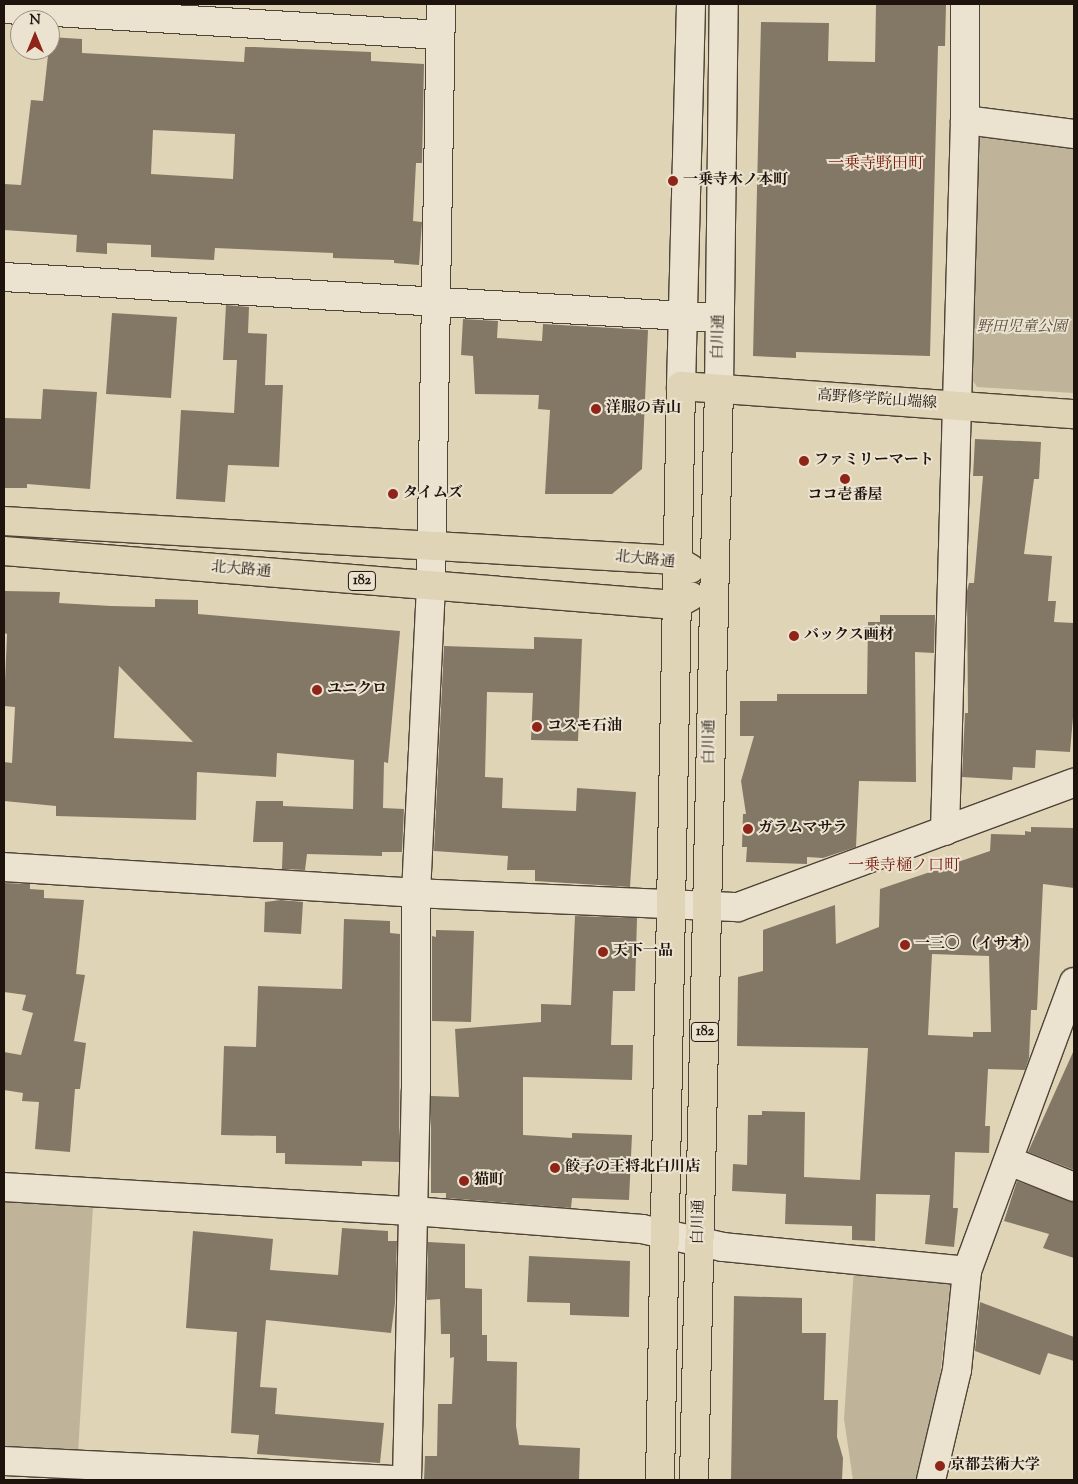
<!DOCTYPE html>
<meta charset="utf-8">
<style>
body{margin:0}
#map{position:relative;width:1078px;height:1484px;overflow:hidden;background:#e0d4b6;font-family:"Sorts Mill Goudy","Noto Serif JP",serif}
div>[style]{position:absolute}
.green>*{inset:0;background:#bfb399}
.building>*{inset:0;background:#837865}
.roads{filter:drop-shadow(1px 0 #4e4437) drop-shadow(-1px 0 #4e4437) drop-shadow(0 1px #4e4437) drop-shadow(0 -1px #4e4437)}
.minor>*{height:28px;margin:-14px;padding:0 14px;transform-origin:14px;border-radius:14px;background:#ebe3d0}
.major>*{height:28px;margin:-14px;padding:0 14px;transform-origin:14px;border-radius:14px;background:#e0d4b6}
.dots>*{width:14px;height:14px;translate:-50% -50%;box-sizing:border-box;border:2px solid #ebe3d0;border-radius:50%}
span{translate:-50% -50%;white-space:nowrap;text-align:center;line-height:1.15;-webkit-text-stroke:4px #ebe3d0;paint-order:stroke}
.shield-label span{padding:1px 4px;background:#ebe3d0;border:1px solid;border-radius:4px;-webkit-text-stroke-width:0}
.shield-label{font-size:14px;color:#1e140d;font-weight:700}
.poi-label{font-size:15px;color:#1e140d;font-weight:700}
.left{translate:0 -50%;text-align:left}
.park-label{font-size:15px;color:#564c3e;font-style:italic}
.street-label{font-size:15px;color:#1e140d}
.neighbourhood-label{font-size:16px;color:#7a1f14}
.frame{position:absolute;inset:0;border:5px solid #1e140d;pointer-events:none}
.north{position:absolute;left:10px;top:10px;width:50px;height:50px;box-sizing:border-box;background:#ebe3d0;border:1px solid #999082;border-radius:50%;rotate:0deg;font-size:14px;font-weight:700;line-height:20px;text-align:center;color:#1e140d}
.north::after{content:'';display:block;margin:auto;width:18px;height:22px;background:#8f2418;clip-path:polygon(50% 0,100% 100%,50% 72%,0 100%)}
</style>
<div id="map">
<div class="green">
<i style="clip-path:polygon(986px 132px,1074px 144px,1074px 393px,977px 387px,968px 374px,973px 145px)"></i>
<i style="clip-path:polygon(4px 1199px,93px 1207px,78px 1453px,4px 1448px)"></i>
<i style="clip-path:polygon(854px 1267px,951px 1281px,934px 1428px,919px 1480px,853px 1480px,844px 1419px)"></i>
</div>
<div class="building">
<i style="clip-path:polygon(876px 4px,946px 4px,945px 46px,938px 46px,930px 356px,796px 352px,796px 358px,753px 356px,761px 22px,829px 23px,828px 61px,875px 62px)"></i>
<i style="clip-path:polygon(evenodd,50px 37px,82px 39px,82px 53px,244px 62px,245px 47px,254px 47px,371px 52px,371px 61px,424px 64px,422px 163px,416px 163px,413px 221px,422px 222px,419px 265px,394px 263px,394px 260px,333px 258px,333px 253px,215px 248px,214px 260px,151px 257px,151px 245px,107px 243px,107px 254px,76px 252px,77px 235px,4px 230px,4px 184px,21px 185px,31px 100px,43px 101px,50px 37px,153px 130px,235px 134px,233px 179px,151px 174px,153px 130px)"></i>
<i style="clip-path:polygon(226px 305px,249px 307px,248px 333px,267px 334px,265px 385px,283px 385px,279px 467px,228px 465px,225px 502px,176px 499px,181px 410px,234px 413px,237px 360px,223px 360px)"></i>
<i style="clip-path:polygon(112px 313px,177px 317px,171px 398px,106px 394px)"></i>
<i style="clip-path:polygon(463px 319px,498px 321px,497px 338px,542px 341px,543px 324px,648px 330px,642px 469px,612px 494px,545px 494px,550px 410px,538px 409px,539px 395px,475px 394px,473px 356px,461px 355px)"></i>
<i style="clip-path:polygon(43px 389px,97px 392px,90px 489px,27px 484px,27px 488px,4px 488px,4px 418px,41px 419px)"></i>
<i style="clip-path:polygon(975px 439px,1041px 442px,1039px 479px,1034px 479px,1024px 554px,1052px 556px,1048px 601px,1056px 601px,1054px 622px,1074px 623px,1074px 706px,1070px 752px,1036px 750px,1035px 768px,1013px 767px,1012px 780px,962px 777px,965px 713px,968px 713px,967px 591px,969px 583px,974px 583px,983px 476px,973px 476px)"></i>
<i style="clip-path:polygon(evenodd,4px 591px,60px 592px,59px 603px,111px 606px,155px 607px,155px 599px,198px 600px,198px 614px,400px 631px,388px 763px,384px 762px,383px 808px,404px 809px,402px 852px,382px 852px,382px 856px,307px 854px,305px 870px,282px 869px,283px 842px,253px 842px,256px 801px,283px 801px,283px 806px,353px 809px,354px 760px,277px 753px,276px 777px,197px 772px,196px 820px,56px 816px,56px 806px,4px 801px,4px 762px,12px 763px,15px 707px,4px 706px,7px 634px,4px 633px,4px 591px,119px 666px,193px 742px,114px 738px,119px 666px)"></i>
<i style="clip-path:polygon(880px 615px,935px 615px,934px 653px,915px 652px,916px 782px,859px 781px,856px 847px,823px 858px,807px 857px,807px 864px,746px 862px,747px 847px,742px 847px,743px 814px,746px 814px,741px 781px,754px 736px,740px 736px,740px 701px,777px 701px,777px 694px,867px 694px,868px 622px,880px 622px)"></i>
<i style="clip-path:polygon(534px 637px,582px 639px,578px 741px,531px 740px,533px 693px,487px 692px,485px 777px,503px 778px,502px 808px,576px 811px,577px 788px,636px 792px,630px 887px,535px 881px,535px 870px,507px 870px,508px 856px,434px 851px,444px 646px,534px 649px)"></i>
<i style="clip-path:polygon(evenodd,1031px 827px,1074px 828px,1074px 888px,1043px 884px,1037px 1010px,1031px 1010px,1029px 1058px,1025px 1070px,988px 1069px,985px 1126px,990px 1126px,989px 1153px,955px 1152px,953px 1208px,958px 1208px,954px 1247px,925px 1244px,930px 1195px,876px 1194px,875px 1241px,852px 1240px,852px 1226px,785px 1224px,786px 1194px,732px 1191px,733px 1164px,747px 1165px,748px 1115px,762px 1115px,762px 1111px,805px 1112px,804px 1177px,860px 1180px,868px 1048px,737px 1046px,738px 977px,763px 971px,763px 930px,835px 905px,836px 944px,879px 927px,880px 889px,936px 870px,952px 870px,952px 864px,990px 851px,991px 834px,1025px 835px,1025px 831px,1031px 832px,1031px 827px,932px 954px,989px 956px,991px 1032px,973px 1032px,973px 1037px,928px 1035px,932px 954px)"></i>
<i style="clip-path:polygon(4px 883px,30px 884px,30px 889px,44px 890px,44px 898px,84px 900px,76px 974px,85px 975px,74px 1041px,86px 1043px,80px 1089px,75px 1089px,70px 1152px,35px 1149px,39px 1102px,22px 1101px,23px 1093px,4px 1090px,4px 1052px,21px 1055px,33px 1013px,22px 1010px,26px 995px,4px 992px)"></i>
<i style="clip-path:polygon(281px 900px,303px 902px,301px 934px,264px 932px,265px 902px)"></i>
<i style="clip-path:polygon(575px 916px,637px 918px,635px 991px,613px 991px,611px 1045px,633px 1045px,632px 1080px,523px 1077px,523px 1135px,572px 1138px,572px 1133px,632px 1135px,629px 1200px,572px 1198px,571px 1208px,446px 1198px,446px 1193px,431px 1193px,431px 1096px,459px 1097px,455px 1029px,541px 1022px,541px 1004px,571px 1005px)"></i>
<i style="clip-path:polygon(344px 919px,390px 921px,390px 933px,400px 934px,399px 1162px,362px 1161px,362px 1166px,285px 1164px,285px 1153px,276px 1153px,276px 1136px,221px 1135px,224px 1046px,256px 1047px,258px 986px,342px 989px)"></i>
<i style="clip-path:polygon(436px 930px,474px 931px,471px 1022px,432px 1021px,432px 936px,436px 937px)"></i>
<i style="clip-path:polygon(1074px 1050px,1074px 1170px,1028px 1152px)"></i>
<i style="clip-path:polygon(1017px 1181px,1074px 1202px,1074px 1258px,1043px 1248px,1049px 1234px,1004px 1221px)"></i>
<i style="clip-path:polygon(342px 1228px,388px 1231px,388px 1241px,397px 1241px,395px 1303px,391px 1333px,266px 1320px,260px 1387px,277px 1388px,275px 1414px,384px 1423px,380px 1463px,257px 1454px,259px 1435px,231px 1433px,237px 1332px,186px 1328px,193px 1231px,273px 1239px,270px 1270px,338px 1275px)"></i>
<i style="clip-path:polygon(428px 1242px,465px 1244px,465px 1288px,482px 1289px,482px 1335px,487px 1335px,487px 1361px,517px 1362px,516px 1426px,519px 1445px,580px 1448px,579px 1480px,424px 1480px,425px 1456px,437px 1456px,438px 1404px,452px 1404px,454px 1357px,450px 1358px,450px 1334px,441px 1334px,440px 1299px,427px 1300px)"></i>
<i style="clip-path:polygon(529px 1256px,630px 1261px,629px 1317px,570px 1315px,570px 1303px,527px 1302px)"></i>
<i style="clip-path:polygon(734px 1296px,802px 1298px,802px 1333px,826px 1333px,824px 1400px,838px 1400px,837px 1437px,843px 1458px,842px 1480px,731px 1480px)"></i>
<i style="clip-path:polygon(980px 1302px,1074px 1337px,1074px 1361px,1048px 1353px,1040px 1375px,975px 1351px)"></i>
</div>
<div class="roads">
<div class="minor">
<i style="left:4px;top:9px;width:437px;rotate:3.4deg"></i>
<i style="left:965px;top:120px;width:110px;rotate:7.3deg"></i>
<i style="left:4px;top:277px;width:716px;rotate:3.28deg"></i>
<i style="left:681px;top:386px;width:382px;rotate:-88.5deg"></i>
<i style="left:719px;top:389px;width:385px;rotate:-89.3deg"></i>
<i style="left:945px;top:831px;width:711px;rotate:-88.39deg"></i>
<i style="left:965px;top:120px;width:116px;rotate:-90deg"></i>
<i style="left:4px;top:867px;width:413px;rotate:3.6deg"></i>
<i style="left:416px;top:893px;width:322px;rotate:2.5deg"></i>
<i style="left:738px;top:907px;width:358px;rotate:-20.3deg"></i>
<i style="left:1009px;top:1161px;width:70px;rotate:21.8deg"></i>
<i style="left:4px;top:1187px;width:410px;rotate:3.4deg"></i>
<i style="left:413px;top:1211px;width:230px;rotate:4.5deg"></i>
<i style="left:642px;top:1229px;width:83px;rotate:12.5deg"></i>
<i style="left:723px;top:1247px;width:245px;rotate:5.6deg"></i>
<i style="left:4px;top:1461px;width:391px;rotate:2.8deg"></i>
<i style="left:407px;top:1480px;width:390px;rotate:-88.7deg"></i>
<i style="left:416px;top:1090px;width:197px;rotate:-90deg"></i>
<i style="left:416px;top:893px;width:305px;rotate:-87.2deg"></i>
<i style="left:431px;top:588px;width:584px;rotate:-89.02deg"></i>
<i style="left:931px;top:1480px;width:113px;rotate:-76.7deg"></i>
<i style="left:957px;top:1370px;width:100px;rotate:-84.2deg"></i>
<i style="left:967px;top:1271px;width:308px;rotate:-69.7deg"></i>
</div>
<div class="major">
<i style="left:4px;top:521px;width:673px;rotate:3.32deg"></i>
<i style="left:676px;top:560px;width:17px;rotate:31deg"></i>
<i style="left:4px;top:551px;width:673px;rotate:4.6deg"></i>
<i style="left:675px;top:605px;width:18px;rotate:-29deg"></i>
<i style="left:660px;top:1480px;width:1094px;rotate:-88.9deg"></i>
<i style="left:681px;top:386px;width:394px;rotate:4.1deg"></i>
<i style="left:694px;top:1480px;width:1091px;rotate:-88.69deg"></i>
</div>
</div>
<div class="dots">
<i style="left:673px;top:181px;background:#8f2418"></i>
<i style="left:596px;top:409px;background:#8f2418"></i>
<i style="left:804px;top:461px;background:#8f2418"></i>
<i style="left:845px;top:479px;background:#8f2418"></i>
<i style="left:393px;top:494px;background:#8f2418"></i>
<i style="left:794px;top:636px;background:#8f2418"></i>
<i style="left:317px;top:690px;background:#8f2418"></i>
<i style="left:537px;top:727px;background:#8f2418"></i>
<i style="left:748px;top:829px;background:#8f2418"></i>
<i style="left:905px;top:945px;background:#8f2418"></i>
<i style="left:603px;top:952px;background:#8f2418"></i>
<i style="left:555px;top:1168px;background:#8f2418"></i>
<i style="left:464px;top:1181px;background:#8f2418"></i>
<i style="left:940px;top:1466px;background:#8f2418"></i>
</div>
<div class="shield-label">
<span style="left:362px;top:581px">182</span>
<span style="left:705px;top:1032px">182</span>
</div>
<div class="poi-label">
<span class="left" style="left:683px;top:181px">一乗寺木ノ本町</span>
<span class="left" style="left:606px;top:409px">洋服の青山</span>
<span class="left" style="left:814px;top:461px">ファミリーマート</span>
<span class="left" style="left:403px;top:494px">タイムズ</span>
<span style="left:845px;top:496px">ココ壱番屋</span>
<span class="left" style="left:804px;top:636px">バックス画材</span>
<span class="left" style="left:327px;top:690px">ユニクロ</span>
<span class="left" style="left:547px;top:727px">コスモ石油</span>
<span class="left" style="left:758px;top:829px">ガラムマサラ</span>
<span class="left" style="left:915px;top:945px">一三〇 （イサオ）</span>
<span class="left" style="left:613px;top:952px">天下一品</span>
<span class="left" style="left:565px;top:1168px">餃子の王将北白川店</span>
<span class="left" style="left:474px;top:1181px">猫町</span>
<span class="left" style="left:950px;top:1466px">京都芸術大学</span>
</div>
<div class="park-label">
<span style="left:1022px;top:328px">野田児童公園</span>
</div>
<div class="street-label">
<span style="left:719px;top:337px;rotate:-89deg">白川通</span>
<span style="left:877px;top:400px;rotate:4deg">高野修学院山端線</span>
<span style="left:645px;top:560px;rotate:6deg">北大路通</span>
<span style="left:241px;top:570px;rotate:5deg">北大路通</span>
<span style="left:710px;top:742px;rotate:-90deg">白川通</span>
<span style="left:699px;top:1222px;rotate:-89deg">白川通</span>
</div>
<div class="neighbourhood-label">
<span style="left:876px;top:165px">一乗寺野田町</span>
<span style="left:904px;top:867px">一乗寺樋ノ口町</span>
</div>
<div class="frame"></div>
<div class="north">N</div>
</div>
